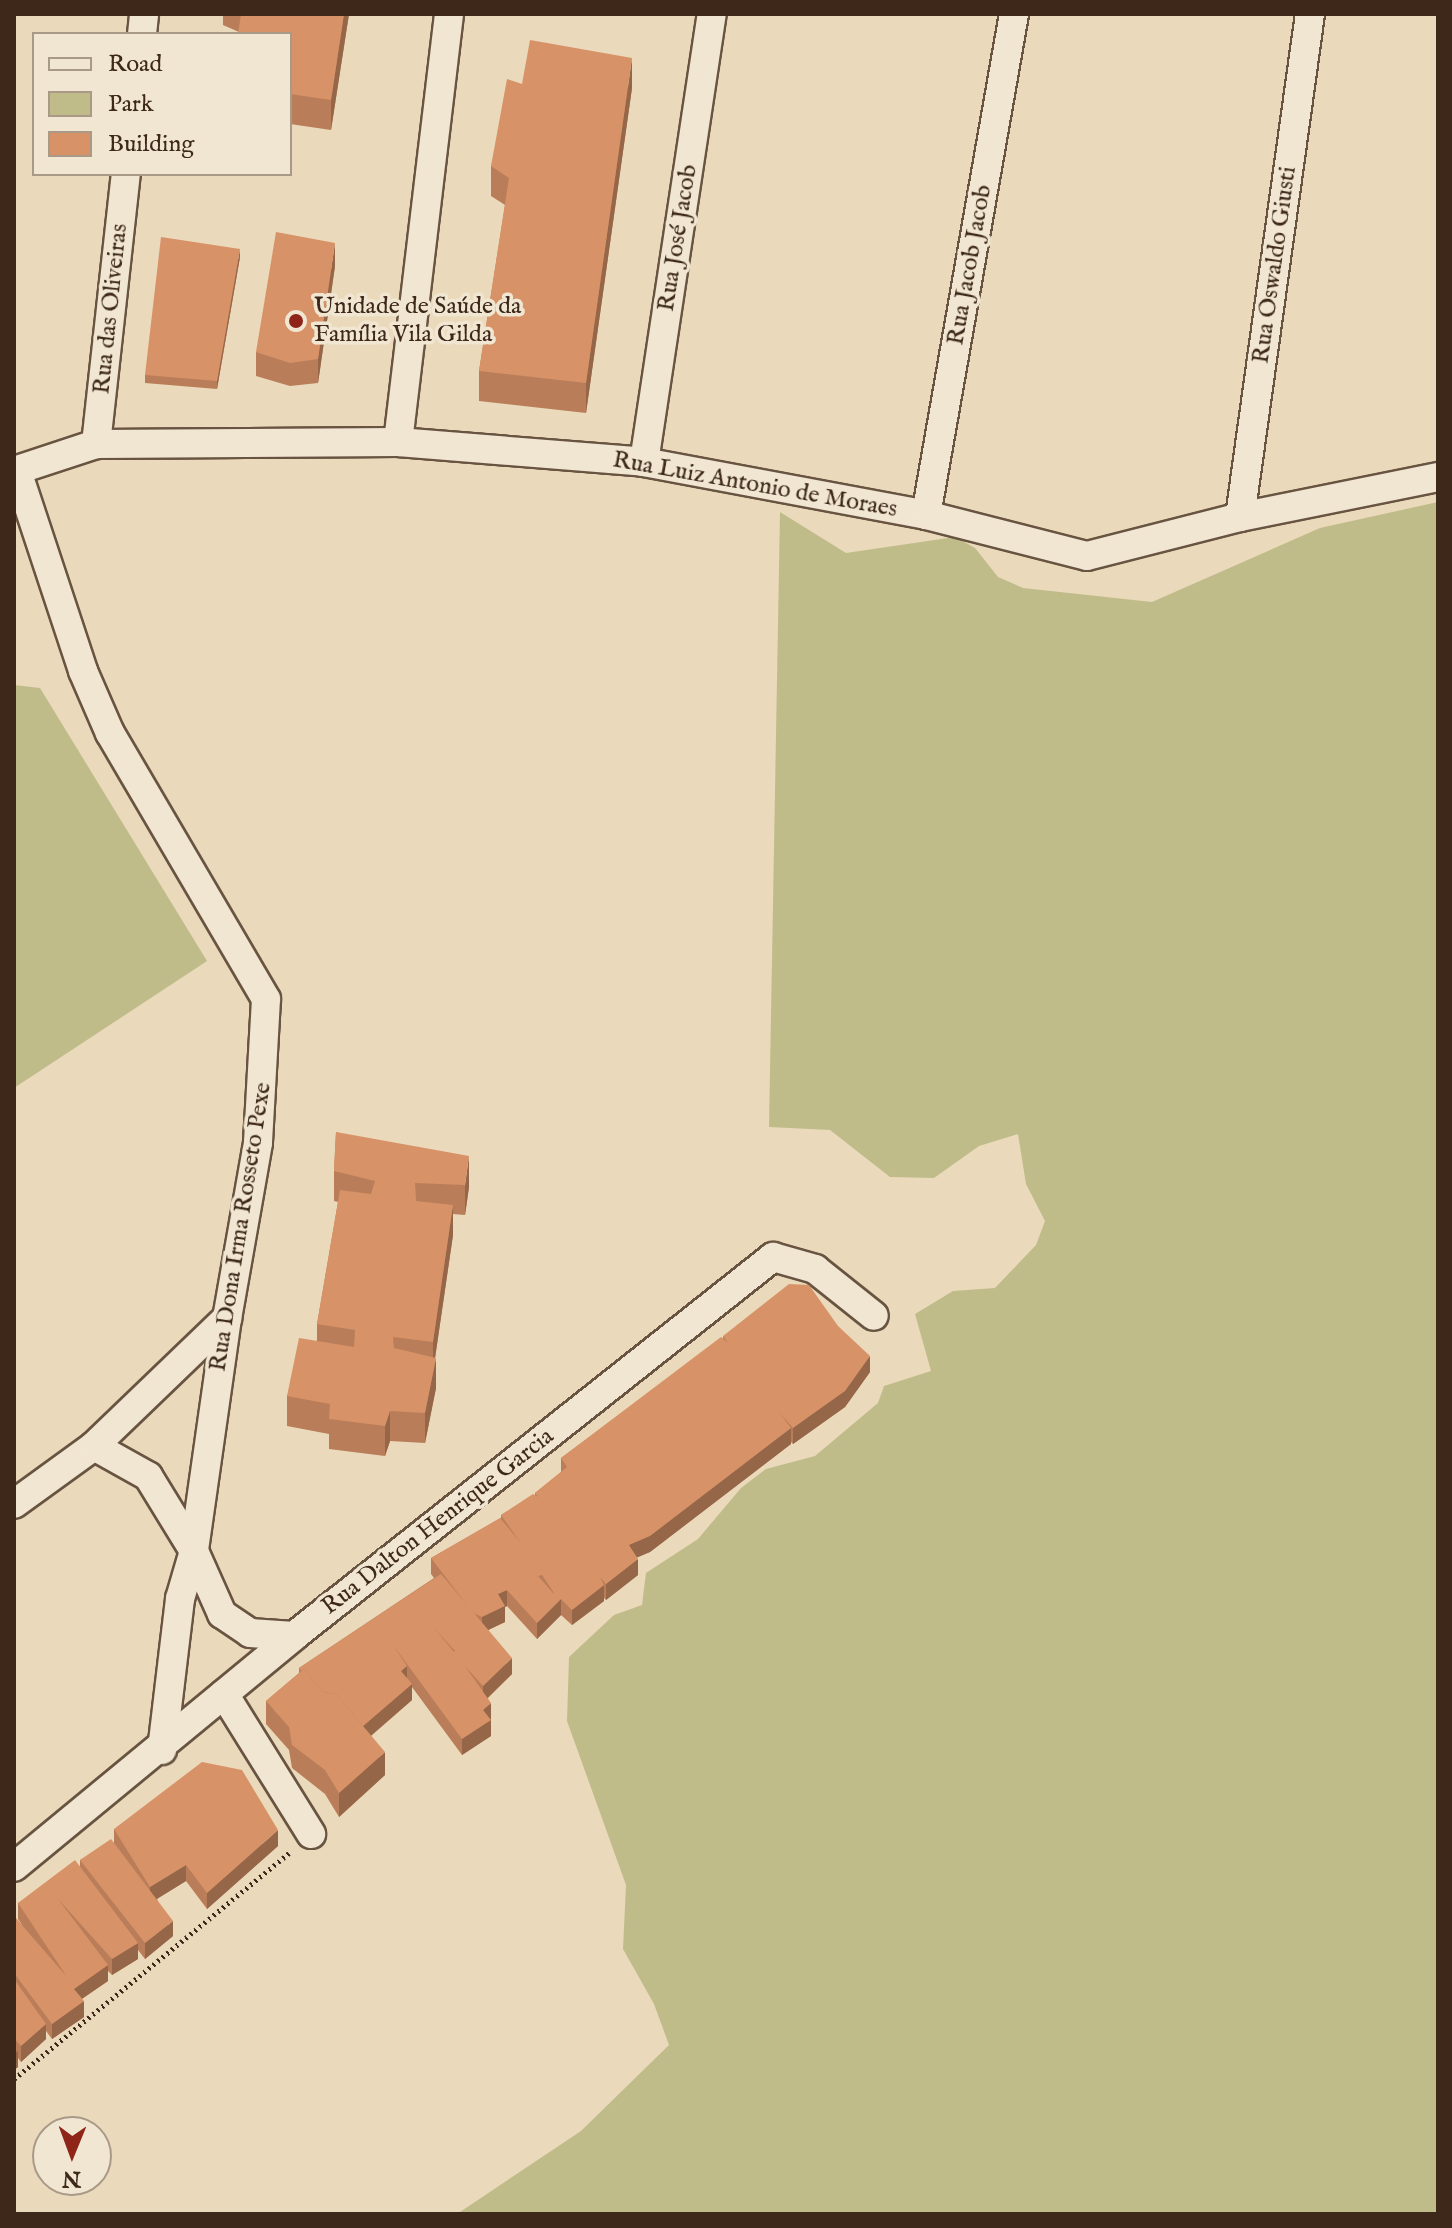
<!DOCTYPE html>
<meta charset="utf-8">
<style>
body{margin:0}
#map{position:relative;width:1452px;height:2228px;overflow:hidden;background:#ead9ba;font-family:"IM FELL English",serif}
div>[style]{position:absolute}
.green>*{inset:0;background:#bfbc8a}
.path>*{height:5px;margin-top:-2.5px;transform-origin:0;background:repeating-linear-gradient(90deg,#3d2819 0 2px,transparent 0 6px)}
.roads{filter:drop-shadow(2px 0 #685441) drop-shadow(-2px 0 #685441) drop-shadow(0 2px #685441) drop-shadow(0 -2px #685441)}
.street>*{height:28px;margin:-14px;padding:0 14px;transform-origin:14px;border-radius:14px;background:#f1e6d2}
.wall>*{inset:0;background:#b97e59}
.shaded-wall>*{inset:0;background:#966649}
.building>*{inset:0;background:#d79268}
.dots>*{width:22px;height:22px;translate:-50% -50%;box-sizing:border-box;border:4px solid #f1e6d2;border-radius:50%}
span{translate:-50% -50%;white-space:nowrap;text-align:center;line-height:1.15;-webkit-text-stroke:7px #f1e6d2;paint-order:stroke}
.street-label{font-size:24px;color:#3d2819}
.poi-label{font-size:24px;color:#3d2819}
.left{translate:0 -50%;text-align:left}
.frame{position:absolute;inset:0;border:16px solid #3d2819;pointer-events:none}
.legend{position:absolute;left:32px;top:32px;width:260px;height:144px;box-sizing:border-box;background:#f1e6d2;border:2px solid #a99a88;margin:0;padding:10px 14px;list-style:none;font-size:24px;color:#3d2819}
.legend li{display:flex;align-items:center;gap:16px;height:40px}
.legend b{width:40px;border:2px solid #a99a88}
.north{position:absolute;left:32px;top:2116px;width:80px;height:80px;box-sizing:border-box;background:#f1e6d2;border:2px solid #a99a88;border-radius:50%;rotate:181deg;font-size:22px;font-weight:700;line-height:32px;text-align:center;color:#3d2819}
.north::after{content:'';display:block;margin:auto;width:28px;height:36px;background:#8f2418;clip-path:polygon(50% 0,100% 100%,50% 72%,0 100%)}
</style>
<div id="map">
<div class="green">
<i style="clip-path:polygon(1438px 502px,1438px 2214px,457px 2214px,581px 2131px,669px 2045px,654px 2004px,623px 1949px,626px 1885px,567px 1721px,569px 1657px,614px 1615px,642px 1605px,646px 1573px,698px 1539px,741px 1488px,766px 1469px,815px 1456px,878px 1403px,884px 1386px,931px 1371px,915px 1314px,953px 1291px,995px 1288px,1036px 1245px,1045px 1221px,1026px 1184px,1018px 1134px,979px 1146px,934px 1178px,890px 1177px,830px 1130px,769px 1127px,780px 512px,846px 553px,955px 537px,975px 548px,998px 577px,1023px 588px,1152px 602px,1320px 528px)"></i>
<i style="clip-path:polygon(14px 685px,40px 688px,207px 961px,14px 1088px)"></i>
</div>
<div class="path">
<i style="left:14px;top:2079px;width:356px;rotate:-39.4deg"></i>
</div>
<div class="roads">
<div class="street">
<i style="left:142px;top:34px;width:20px;rotate:-84deg"></i>
<i style="left:398px;top:442px;width:431px;rotate:-83.2deg"></i>
<i style="left:96px;top:444px;width:272px;rotate:-83.7deg"></i>
<i style="left:644px;top:462px;width:453px;rotate:-81.4deg"></i>
<i style="left:14px;top:471px;width:86px;rotate:-18.2deg"></i>
<i style="left:96px;top:444px;width:302px;rotate:-0.4deg"></i>
<i style="left:398px;top:442px;width:247px;rotate:4.6deg"></i>
<i style="left:644px;top:462px;width:287px;rotate:10.6deg"></i>
<i style="left:926px;top:515px;width:166px;rotate:14.3deg"></i>
<i style="left:1087px;top:556px;width:158px;rotate:-14.3deg"></i>
<i style="left:1240px;top:517px;width:202px;rotate:-11.4deg"></i>
<i style="left:17px;top:471px;width:211px;rotate:71.7deg"></i>
<i style="left:83px;top:671px;width:68px;rotate:66.5deg"></i>
<i style="left:110px;top:733px;width:308px;rotate:59.6deg"></i>
<i style="left:266px;top:999px;width:144px;rotate:93.2deg"></i>
<i style="left:258px;top:1143px;width:178px;rotate:100deg"></i>
<i style="left:227px;top:1318px;width:235px;rotate:98.1deg"></i>
<i style="left:194px;top:1551px;width:50px;rotate:106.3deg"></i>
<i style="left:180px;top:1599px;width:152px;rotate:96.8deg"></i>
<i style="left:926px;top:515px;width:509px;rotate:-80.04deg"></i>
<i style="left:1240px;top:517px;width:508px;rotate:-82.08deg"></i>
<i style="left:94px;top:1446px;width:62px;rotate:29.1deg"></i>
<i style="left:148px;top:1476px;width:88px;rotate:58.5deg"></i>
<i style="left:194px;top:1551px;width:69px;rotate:66deg"></i>
<i style="left:222px;top:1614px;width:34px;rotate:34deg"></i>
<i style="left:250px;top:1633px;width:44px;rotate:3.9deg"></i>
<i style="left:14px;top:1504px;width:99px;rotate:-35.9deg"></i>
<i style="left:94px;top:1446px;width:185px;rotate:-43.9deg"></i>
<i style="left:224px;top:1694px;width:165px;rotate:58.1deg"></i>
<i style="left:14px;top:1867px;width:363px;rotate:-39.5deg"></i>
<i style="left:294px;top:1636px;width:611px;rotate:-38.35deg"></i>
<i style="left:773px;top:1257px;width:44px;rotate:15.9deg"></i>
<i style="left:815px;top:1269px;width:75px;rotate:38.5deg"></i>
</div>
</div>
<div class="wall">
<i style="clip-path:polygon(223px 14px,349px 14px,331px 130px,290px 124px,290px 34px,239px 32px,223px 25px)"></i>
<i style="clip-path:polygon(522px 84px,632px 88px,586px 413px,479px 401px,479px 371px,505px 205px,491px 196px,491px 166px)"></i>
<i style="clip-path:polygon(240px 257px,217px 389px,145px 383px,145px 375px)"></i>
<i style="clip-path:polygon(335px 266px,318px 383px,290px 386px,256px 376px,256px 352px)"></i>
<i style="clip-path:polygon(336px 1132px,469px 1187px,465px 1215px,453px 1214px,453px 1235px,435px 1358px,436px 1388px,425px 1443px,390px 1441px,385px 1456px,329px 1449px,329px 1434px,287px 1426px,287px 1396px,317px 1340px,317px 1324px,338px 1202px,334px 1201px,334px 1171px)"></i>
<i style="clip-path:polygon(723px 1336px,870px 1372px,845px 1407px,793px 1444px,791px 1442px,791px 1444px,650px 1552px,637px 1557px,638px 1575px,606px 1600px,604px 1598px,604px 1601px,572px 1625px,561px 1615px,537px 1639px,507px 1606px,505px 1607px,505px 1622px,488px 1630px,512px 1674px,488px 1698px,491px 1719px,491px 1736px,462px 1755px,412px 1687px,412px 1700px,371px 1736px,385px 1775px,339px 1817px,325px 1794px,292px 1768px,289px 1750px,266px 1724px,266px 1701px,299px 1673px,299px 1668px,434px 1578px,431px 1574px,431px 1558px,501px 1518px,501px 1515px,535px 1495px,535px 1493px,561px 1472px,561px 1458px,723px 1338px)"></i>
<i style="clip-path:polygon(114px 1829px,278px 1846px,207px 1909px,186px 1881px,157px 1899px,173px 1936px,145px 1959px,138px 1950px,138px 1959px,112px 1975px,108px 1971px,108px 1981px,82px 1999px,84px 2017px,52px 2039px,46px 2031px,46px 2039px,21px 2062px,18px 2058px,18px 2067px,14px 2070px,14px 1916px,23px 1926px,18px 1919px,18px 1903px,80px 1866px,80px 1860px,114px 1844px)"></i>
</div>
<div class="shaded-wall">
<i style="clip-path:polygon(344px 14px,349px 14px,331px 130px,331px 100px)"></i>
<i style="clip-path:polygon(632px 58px,632px 88px,586px 413px,586px 383px)"></i>
<i style="clip-path:polygon(335px 243px,335px 266px,318px 383px,318px 359px)"></i>
<i style="clip-path:polygon(240px 249px,240px 257px,217px 389px,217px 381px)"></i>
<i style="clip-path:polygon(469px 1156px,469px 1187px,465px 1215px,465px 1185px)"></i>
<i style="clip-path:polygon(453px 1205px,453px 1235px,433px 1372px,433px 1342px)"></i>
<i style="clip-path:polygon(870px 1356px,870px 1372px,845px 1407px,793px 1444px,793px 1428px)"></i>
<i style="clip-path:polygon(436px 1358px,436px 1388px,425px 1443px,425px 1413px)"></i>
<i style="clip-path:polygon(390px 1411px,390px 1441px,385px 1456px,385px 1426px)"></i>
<i style="clip-path:polygon(791px 1428px,791px 1444px,650px 1552px,629px 1561px,629px 1545px)"></i>
<i style="clip-path:polygon(638px 1559px,638px 1575px,606px 1600px,606px 1584px)"></i>
<i style="clip-path:polygon(604px 1585px,604px 1601px,572px 1625px,572px 1610px)"></i>
<i style="clip-path:polygon(507px 1590px,507px 1606px,505px 1607px,505px 1622px,482px 1633px,482px 1617px,498px 1594px)"></i>
<i style="clip-path:polygon(561px 1599px,561px 1615px,537px 1639px,537px 1623px)"></i>
<i style="clip-path:polygon(512px 1658px,512px 1674px,483px 1702px,483px 1686px)"></i>
<i style="clip-path:polygon(407px 1666px,407px 1682px,401px 1671px)"></i>
<i style="clip-path:polygon(412px 1684px,412px 1700px,360px 1745px,360px 1729px)"></i>
<i style="clip-path:polygon(491px 1703px,491px 1719px,486px 1724px,491px 1720px,491px 1736px,462px 1755px,462px 1739px,483px 1710px)"></i>
<i style="clip-path:polygon(385px 1752px,385px 1775px,339px 1817px,339px 1793px)"></i>
<i style="clip-path:polygon(278px 1830px,278px 1846px,207px 1909px,207px 1893px)"></i>
<i style="clip-path:polygon(186px 1865px,186px 1881px,150px 1903px,150px 1887px)"></i>
<i style="clip-path:polygon(173px 1921px,173px 1936px,145px 1959px,145px 1943px)"></i>
<i style="clip-path:polygon(138px 1943px,138px 1959px,112px 1975px,112px 1959px)"></i>
<i style="clip-path:polygon(108px 1965px,108px 1981px,74px 2004px,74px 1989px)"></i>
<i style="clip-path:polygon(84px 2001px,84px 2017px,52px 2039px,52px 2024px)"></i>
<i style="clip-path:polygon(46px 2024px,46px 2039px,21px 2062px,21px 2046px)"></i>
<i style="clip-path:polygon(18px 2051px,18px 2067px,14px 2070px,14px 2054px)"></i>
</div>
<div class="building">
<i style="clip-path:polygon(241px 14px,344px 14px,331px 100px,290px 94px,290px 34px,238px 34px)"></i>
<i style="clip-path:polygon(530px 40px,632px 58px,586px 383px,479px 371px,509px 178px,491px 166px,507px 79px,522px 84px)"></i>
<i style="clip-path:polygon(276px 232px,335px 243px,318px 359px,290px 363px,256px 352px)"></i>
<i style="clip-path:polygon(161px 237px,240px 249px,217px 381px,145px 375px)"></i>
<i style="clip-path:polygon(336px 1132px,469px 1156px,465px 1185px,415px 1183px,416px 1201px,453px 1205px,433px 1342px,393px 1337px,394px 1348px,436px 1358px,425px 1413px,390px 1411px,385px 1426px,329px 1419px,330px 1404px,287px 1396px,299px 1338px,354px 1347px,355px 1330px,317px 1324px,340px 1190px,371px 1194px,375px 1181px,334px 1171px)"></i>
<i style="clip-path:polygon(evenodd,789px 1284px,809px 1285px,838px 1326px,870px 1356px,845px 1391px,793px 1428px,779px 1412px,791px 1428px,650px 1536px,629px 1545px,638px 1559px,606px 1584px,600px 1577px,604px 1585px,572px 1610px,561px 1599px,537px 1623px,507px 1590px,498px 1594px,505px 1606px,482px 1617px,473px 1613px,431px 1558px,500px 1518px,520px 1542px,501px 1515px,533px 1494px,538px 1497px,535px 1493px,567px 1467px,561px 1458px,721px 1337px,728px 1343px,723px 1336px,789px 1284px,542px 1575px,554px 1593px,554px 1594px,538px 1576px,542px 1575px)"></i>
<i style="clip-path:polygon(evenodd,441px 1574px,512px 1658px,483px 1686px,465px 1666px,491px 1703px,483px 1710px,491px 1720px,462px 1739px,393px 1645px,407px 1666px,401px 1671px,412px 1684px,363px 1726px,336px 1694px,323px 1692px,304px 1669px,301px 1671px,299px 1668px,441px 1574px,434px 1628px,455px 1651px,454px 1652px,434px 1628px)"></i>
<i style="clip-path:polygon(304px 1669px,323px 1692px,336px 1694px,385px 1752px,339px 1793px,325px 1770px,292px 1745px,289px 1727px,266px 1701px)"></i>
<i style="clip-path:polygon(202px 1762px,242px 1770px,278px 1830px,207px 1893px,186px 1865px,150px 1887px,114px 1829px)"></i>
<i style="clip-path:polygon(111px 1839px,173px 1921px,145px 1943px,80px 1860px)"></i>
<i style="clip-path:polygon(75px 1860px,138px 1943px,112px 1959px,58px 1899px,108px 1965px,74px 1989px,84px 2001px,52px 2024px,14px 1973px,14px 1916px,67px 1977px,18px 1903px)"></i>
<i style="clip-path:polygon(14px 1979px,46px 2024px,21px 2046px,14px 2038px)"></i>
</div>
<div class="dots">
<i style="left:296px;top:321px;background:#8f2418"></i>
</div>
<div class="street-label">
<span style="left:678px;top:238px;rotate:-81deg">Rua José Jacob</span>
<span style="left:970px;top:265px;rotate:-80deg">Rua Jacob Jacob</span>
<span style="left:1275px;top:265px;rotate:-82deg">Rua Oswaldo Giusti</span>
<span style="left:111px;top:309px;rotate:-84deg">Rua das Oliveiras</span>
<span style="left:755px;top:485px;rotate:10deg">Rua Luiz Antonio de Moraes</span>
<span style="left:241px;top:1227px;rotate:-81deg">Rua Dona Irma Rosseto Pexe</span>
<span style="left:438px;top:1522px;rotate:-38deg">Rua Dalton Henrique Garcia</span>
</div>
<div class="poi-label">
<span class="left" style="left:314px;top:321px">Unidade de Saúde da<br>Família Vila Gilda</span>
</div>
<div class="frame"></div>
<ul class="legend">
<li><b style="height:10px;background:#f1e6d2"></b>Road</li>
<li><b style="height:22px;background:#bfbc8a"></b>Park</li>
<li><b style="height:22px;background:#d79268"></b>Building</li>
</ul>
<div class="north">N</div>
</div>
